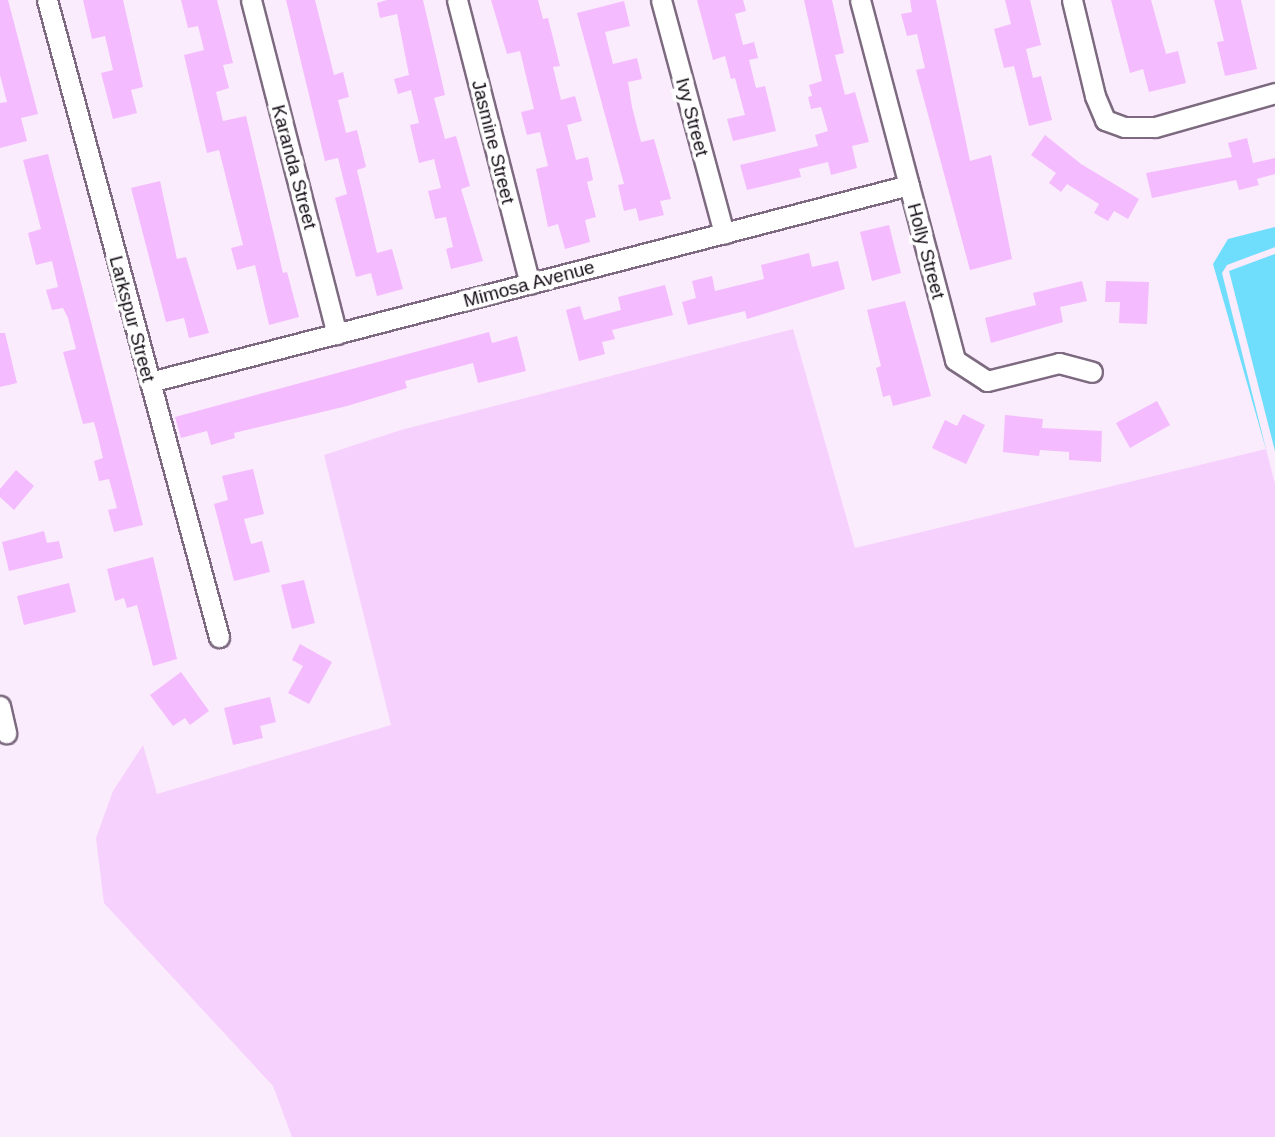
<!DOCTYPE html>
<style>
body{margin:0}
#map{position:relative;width:1275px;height:1137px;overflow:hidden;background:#faecfc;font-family:Arial,sans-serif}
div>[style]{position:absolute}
.green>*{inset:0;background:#f7d1fd}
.water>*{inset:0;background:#6edefc}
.building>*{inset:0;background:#f4bbfe}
.roads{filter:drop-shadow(2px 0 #7d6a80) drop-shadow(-2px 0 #7d6a80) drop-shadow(0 2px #7d6a80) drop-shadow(0 -2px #7d6a80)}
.minor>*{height:19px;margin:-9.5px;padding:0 9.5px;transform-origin:9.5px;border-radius:9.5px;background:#fff}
span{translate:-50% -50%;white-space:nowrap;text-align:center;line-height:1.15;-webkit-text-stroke:7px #fff;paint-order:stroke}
.street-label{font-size:19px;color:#140d15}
</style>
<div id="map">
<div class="green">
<i style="clip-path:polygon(793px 329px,855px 548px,1266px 449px,1275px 484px,1275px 1137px,292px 1137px,273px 1086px,104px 903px,96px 838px,113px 791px,143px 745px,157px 794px,391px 725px,324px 455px,401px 430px)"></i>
</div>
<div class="water">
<i style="clip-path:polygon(1275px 227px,1275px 247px,1227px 265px,1222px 273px,1267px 453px,1213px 264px,1228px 239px)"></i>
<i style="clip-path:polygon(1275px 254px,1275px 451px,1229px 271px)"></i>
</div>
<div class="building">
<i style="clip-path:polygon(0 0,8px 0,38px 114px,21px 118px,27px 141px,0 148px,0 103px,7px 102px,0 75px)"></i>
<i style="clip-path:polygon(83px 0,123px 0,143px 87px,131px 90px,137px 113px,113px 119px,101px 73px,113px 70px,105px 36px,92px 39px)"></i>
<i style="clip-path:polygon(181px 0,217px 0,233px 63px,223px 65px,229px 88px,216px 92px,223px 121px,246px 116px,283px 273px,287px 272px,299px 317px,269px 325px,255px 265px,237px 270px,231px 248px,243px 245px,219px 150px,207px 153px,184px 55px,204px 50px,198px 26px,188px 28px)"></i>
<i style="clip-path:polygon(286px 0,315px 0,334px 75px,343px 72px,349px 97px,338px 100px,346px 133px,357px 130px,366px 167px,357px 170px,377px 253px,392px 249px,403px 289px,377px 296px,371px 273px,356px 277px,335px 198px,347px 194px,338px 158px,325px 161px)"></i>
<i style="clip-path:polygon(387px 0,423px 0,445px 95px,434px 98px,445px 139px,456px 136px,470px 186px,461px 189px,483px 261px,451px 269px,446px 249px,453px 247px,446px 217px,435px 219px,428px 191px,441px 188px,434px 159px,419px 163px,410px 125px,419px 123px,411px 90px,398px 94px,394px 79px,409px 75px,397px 14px,380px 18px,377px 3px)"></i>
<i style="clip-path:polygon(491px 0,538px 0,543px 19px,548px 18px,560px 66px,553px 67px,561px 100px,575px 96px,582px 121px,567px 125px,576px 160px,588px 157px,593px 180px,587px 182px,596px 217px,585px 220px,590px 242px,565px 249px,558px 224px,548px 227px,536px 169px,548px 166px,540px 132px,527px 135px,521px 112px,534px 109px,520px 51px,507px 54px)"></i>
<i style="clip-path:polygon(697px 0,743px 0,746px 11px,735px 14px,743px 45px,754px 42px,758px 58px,749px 60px,756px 88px,765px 86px,776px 131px,733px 141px,727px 119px,745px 115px,735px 78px,731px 79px,725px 56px,713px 60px)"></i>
<i style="clip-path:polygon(804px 0,832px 0,844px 53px,835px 55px,845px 95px,855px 92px,869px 142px,852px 146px,857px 168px,831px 175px,828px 162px,799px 169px,801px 177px,747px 190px,740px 165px,818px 146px,815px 135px,828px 131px,821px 107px,811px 109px,808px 97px,812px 96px,809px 85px,822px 81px)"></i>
<i style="clip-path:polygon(910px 0,936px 0,970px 161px,991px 155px,1012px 259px,970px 270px,916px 70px,925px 68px,917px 34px,907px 36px,901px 14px,912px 12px)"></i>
<i style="clip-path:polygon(1005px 0,1030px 0,1041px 45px,1026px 49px,1033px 78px,1041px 76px,1052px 120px,1029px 126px,1014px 66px,1004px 68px,994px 29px,1011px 24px)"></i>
<i style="clip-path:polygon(1111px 0,1151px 0,1166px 54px,1178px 51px,1186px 83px,1149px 92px,1143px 69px,1130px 73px)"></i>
<i style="clip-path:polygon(1214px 0,1241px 0,1257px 69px,1225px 76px,1217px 42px,1224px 41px)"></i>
<i style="clip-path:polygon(624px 1px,630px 26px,605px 32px,613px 64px,637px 58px,642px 79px,628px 82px,632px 107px,641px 142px,654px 139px,671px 199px,660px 201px,664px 215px,639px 221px,636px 208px,624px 211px,618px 185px,624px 184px,577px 13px)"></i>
<i style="clip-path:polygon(1045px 135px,1081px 164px,1139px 199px,1128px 219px,1114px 211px,1108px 221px,1094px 213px,1099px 204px,1067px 184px,1061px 192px,1049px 183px,1056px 173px,1031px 155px)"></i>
<i style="clip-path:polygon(1247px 138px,1253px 163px,1275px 158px,1275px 174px,1257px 179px,1259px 185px,1239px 190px,1236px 180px,1152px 198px,1146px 173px,1232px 157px,1228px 143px)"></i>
<i style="clip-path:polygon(48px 154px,143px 525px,114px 532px,108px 510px,117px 508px,109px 479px,99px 481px,94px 461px,103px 458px,97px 433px,94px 422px,83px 424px,63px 352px,76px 349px,68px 318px,63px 308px,52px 310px,46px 290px,58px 287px,52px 261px,36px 265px,28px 233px,41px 229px,23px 160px)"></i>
<i style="clip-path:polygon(160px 181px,177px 259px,186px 257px,209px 333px,189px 338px,184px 318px,166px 322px,131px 188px)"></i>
<i style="clip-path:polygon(889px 225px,901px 273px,872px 281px,860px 232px)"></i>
<i style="clip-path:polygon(809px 253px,812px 267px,838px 261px,845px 289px,747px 319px,745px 311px,688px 325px,682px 302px,696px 298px,692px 281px,712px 276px,715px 291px,764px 279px,761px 265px)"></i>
<i style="clip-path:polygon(1082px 281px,1087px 301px,1060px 307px,1063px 322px,991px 343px,985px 318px,1036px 305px,1033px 293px)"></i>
<i style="clip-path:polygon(1106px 281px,1149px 282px,1147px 324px,1119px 323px,1120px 302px,1105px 302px)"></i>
<i style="clip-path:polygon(665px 285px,673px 315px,612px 330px,615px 339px,602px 342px,605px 354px,579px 361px,566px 310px,580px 306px,584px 320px,621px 310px,618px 297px)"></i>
<i style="clip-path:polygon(905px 301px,931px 396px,893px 406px,890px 395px,883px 397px,876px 368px,881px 366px,867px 310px)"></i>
<i style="clip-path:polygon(489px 332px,492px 343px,517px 336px,526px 371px,478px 383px,473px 363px,405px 381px,407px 388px,347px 406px,234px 433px,235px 438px,211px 445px,207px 431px,181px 438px,175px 417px)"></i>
<i style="clip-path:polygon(0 333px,5px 333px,17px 383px,0 387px)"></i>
<i style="clip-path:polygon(1157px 401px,1170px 425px,1130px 448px,1116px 423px)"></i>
<i style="clip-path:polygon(963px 414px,985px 425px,966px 464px,932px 448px,945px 420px,957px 426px)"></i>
<i style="clip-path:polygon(1005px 415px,1043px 419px,1042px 428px,1102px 431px,1101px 462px,1069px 460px,1069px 452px,1040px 450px,1039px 456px,1003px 452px)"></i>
<i style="clip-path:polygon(253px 469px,264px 514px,244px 519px,251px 544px,262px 541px,270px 572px,234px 581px,214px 504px,228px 500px,222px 476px)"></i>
<i style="clip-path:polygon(16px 470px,34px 486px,14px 510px,0 497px,0 489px)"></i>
<i style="clip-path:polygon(44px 531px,47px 543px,59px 541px,63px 558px,9px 571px,2px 542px)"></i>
<i style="clip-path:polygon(153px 557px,177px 659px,153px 666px,137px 605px,127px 608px,124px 598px,115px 601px,107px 569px)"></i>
<i style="clip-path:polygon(304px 580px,315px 623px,292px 629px,281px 585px)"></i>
<i style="clip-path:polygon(69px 583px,76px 612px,24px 625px,17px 596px)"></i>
<i style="clip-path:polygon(300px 644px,332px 662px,309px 704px,288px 693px,303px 666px,292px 660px)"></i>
<i style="clip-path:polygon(181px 672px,209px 711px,190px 725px,185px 718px,173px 726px,150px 695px)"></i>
<i style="clip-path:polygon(270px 697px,276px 722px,260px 726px,263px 738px,233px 745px,224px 708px)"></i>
</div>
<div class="roads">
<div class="minor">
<i style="left:47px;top:0;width:660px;rotate:74.89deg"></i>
<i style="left:251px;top:0;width:345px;rotate:75.6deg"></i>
<i style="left:457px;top:0;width:293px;rotate:75.6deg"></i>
<i style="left:661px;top:0;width:242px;rotate:74.9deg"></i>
<i style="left:860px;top:0;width:372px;rotate:75.2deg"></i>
<i style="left:955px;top:360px;width:38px;rotate:33deg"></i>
<i style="left:987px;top:381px;width:74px;rotate:-14deg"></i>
<i style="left:1059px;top:363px;width:34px;rotate:15deg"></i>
<i style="left:1072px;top:0;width:99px;rotate:76.5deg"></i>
<i style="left:1095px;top:96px;width:26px;rotate:67deg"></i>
<i style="left:1105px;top:120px;width:20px;rotate:20deg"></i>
<i style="left:1124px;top:127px;width:31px"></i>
<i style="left:1155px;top:127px;width:125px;rotate:-15.8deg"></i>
<i style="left:150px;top:382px;width:784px;rotate:-14.55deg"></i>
<i style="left:0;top:706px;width:28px;rotate:77deg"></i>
</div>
</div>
<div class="street-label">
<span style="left:692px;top:117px;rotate:75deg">Ivy Street</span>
<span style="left:493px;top:142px;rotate:76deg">Jasmine Street</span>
<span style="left:294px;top:167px;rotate:75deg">Karanda Street</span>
<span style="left:926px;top:251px;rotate:75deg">Holly Street</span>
<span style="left:529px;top:284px;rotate:-15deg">Mimosa Avenue</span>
<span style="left:132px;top:319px;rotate:75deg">Larkspur Street</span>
</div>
</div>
